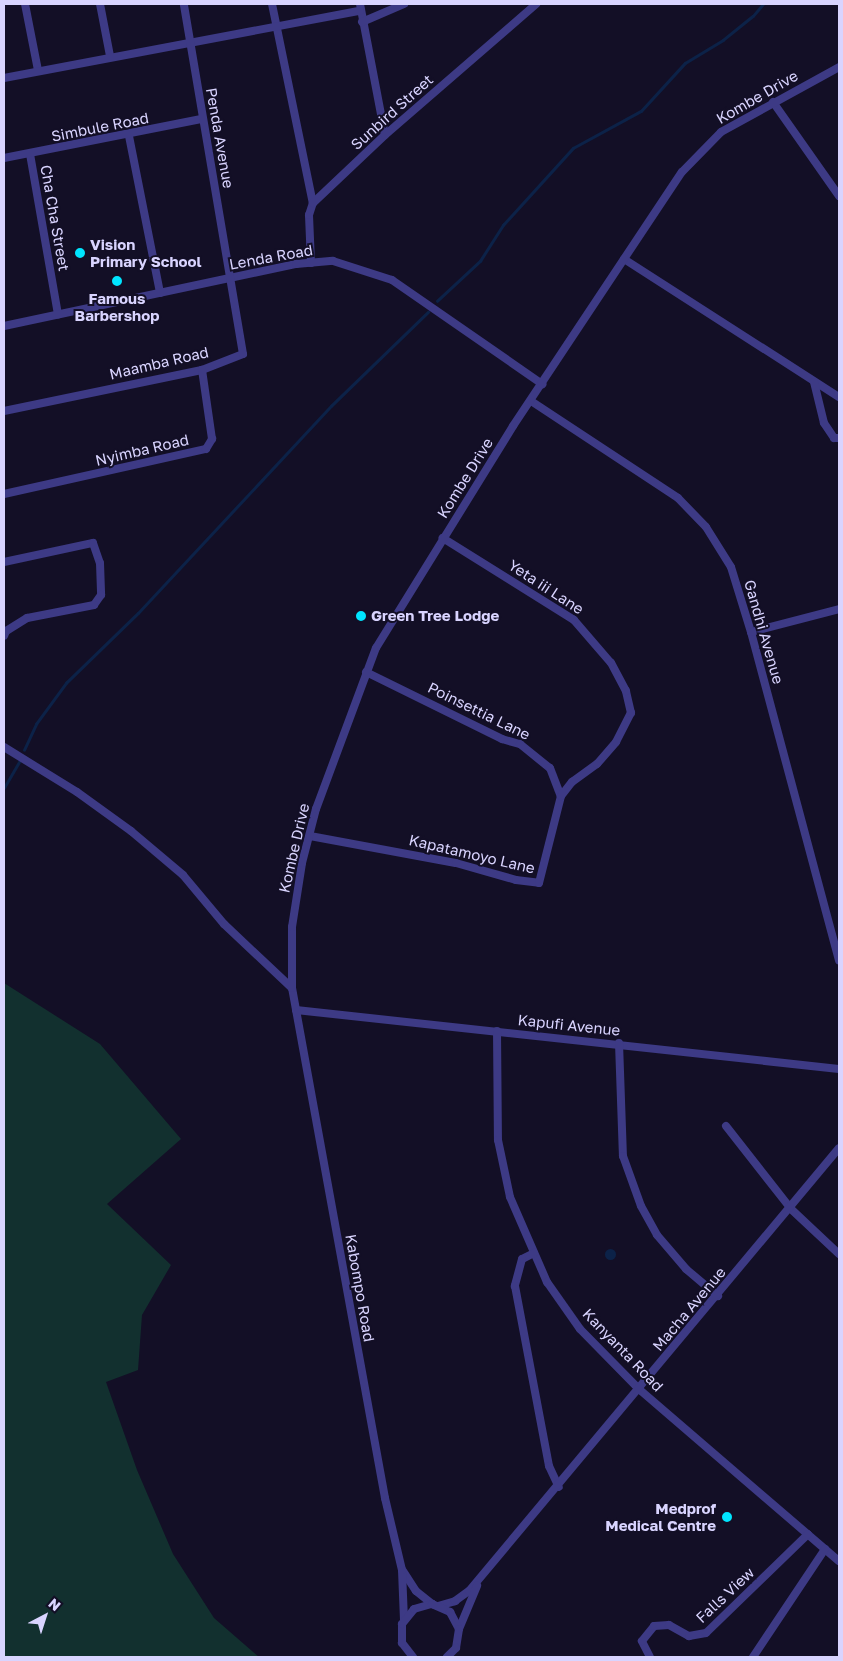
<!DOCTYPE html>
<style>
body{margin:0}
#map{position:relative;width:843px;height:1661px;overflow:hidden;background:#130f26;font-family:"Golos Text",sans-serif}
div>[style]{position:absolute}
.green>*{inset:0;background:#12302f}
.water>*{inset:0;background:#0c2248}
.round{border-radius:50%}
.stream>*{height:2.5px;margin:-1.25px;padding:0 1.25px;transform-origin:1.25px;border-radius:1.25px;background:#0c2248}
.minor>*{height:8px;margin:-4px;padding:0 4px;transform-origin:4px;border-radius:4px;background:#3d3a85}
.dots>*{width:14px;height:14px;translate:-50% -50%;box-sizing:border-box;border:2px solid #130f26;border-radius:50%}
span{translate:-50% -50%;white-space:nowrap;text-align:center;line-height:1.15;-webkit-text-stroke:4px #130f26;paint-order:stroke}
.street-label{font-size:15px;color:#d9d4ff}
.poi-label{font-size:15px;color:#d9d4ff;font-weight:700}
.left{translate:0 -50%;text-align:left}
.right{translate:-100% -50%;text-align:right}
.frame{position:absolute;inset:0;border:5px solid #d9d4ff;pointer-events:none}
.north{position:absolute;left:20px;top:1591px;width:50px;height:50px;-webkit-text-stroke:4px #130f26;paint-order:stroke;rotate:40deg;font-size:14px;font-weight:700;line-height:20px;text-align:center;color:#d9d4ff}
.north::after{content:'';display:block;margin:auto;width:18px;height:22px;background:#d9d4ff;clip-path:polygon(50% 0,100% 100%,50% 72%,0 100%)}
</style>
<div id="map">
<div class="green">
<i style="clip-path:polygon(4px 983px,100px 1044px,181px 1139px,107px 1204px,171px 1265px,142px 1315px,138px 1370px,106px 1382px,137px 1470px,173px 1554px,214px 1618px,259px 1657px,4px 1657px)"></i>
</div>
<div class="water">
<i class="round" style="left:604.5px;top:1248.5px;width:11px;height:11px"></i>
</div>
<div class="stream">
<i style="left:437px;top:301px;width:59px;rotate:-42.9deg"></i>
<i style="left:480px;top:261px;width:43px;rotate:-57.4deg"></i>
<i style="left:503px;top:225px;width:104px;rotate:-47.7deg"></i>
<i style="left:573px;top:148px;width:77px;rotate:-28.6deg"></i>
<i style="left:641px;top:111px;width:65px;rotate:-47.5deg"></i>
<i style="left:685px;top:63px;width:44px;rotate:-31.2deg"></i>
<i style="left:723px;top:40px;width:38px;rotate:-39deg"></i>
<i style="left:753px;top:16px;width:16px;rotate:-50deg"></i>
<i style="left:24px;top:750px;width:29px;rotate:-65deg"></i>
<i style="left:36px;top:724px;width:51px;rotate:-53.8deg"></i>
<i style="left:66px;top:683px;width:100px;rotate:-44.2deg"></i>
<i style="left:138px;top:613px;width:283px;rotate:-47deg"></i>
<i style="left:331px;top:406px;width:135px;rotate:-44.1deg"></i>
<i style="left:4px;top:788px;width:30px;rotate:-60deg"></i>
</div>
<div class="minor">
<i style="left:25px;top:4px;width:67px;rotate:78.9deg"></i>
<i style="left:100px;top:4px;width:53px;rotate:79.1deg"></i>
<i style="left:272px;top:4px;width:203px;rotate:78.4deg"></i>
<i style="left:360px;top:4px;width:133px;rotate:79.2deg"></i>
<i style="left:362px;top:22px;width:46px;rotate:-23.2deg"></i>
<i style="left:4px;top:78px;width:362px;rotate:-10.7deg"></i>
<i style="left:773px;top:102px;width:115px;rotate:54.9deg"></i>
<i style="left:129px;top:136px;width:160px;rotate:78.8deg"></i>
<i style="left:30px;top:154px;width:163px;rotate:80.1deg"></i>
<i style="left:4px;top:158px;width:201px;rotate:-11.2deg"></i>
<i style="left:624px;top:259px;width:255px;rotate:32.7deg"></i>
<i style="left:311px;top:263px;width:48px;rotate:-92.4deg"></i>
<i style="left:309px;top:215px;width:13px;rotate:-72deg"></i>
<i style="left:313px;top:203px;width:99px;rotate:-43.4deg"></i>
<i style="left:385px;top:135px;width:200px;rotate:-40.9deg"></i>
<i style="left:4px;top:326px;width:299px;rotate:-12deg"></i>
<i style="left:296px;top:264px;width:37px;rotate:-5deg"></i>
<i style="left:333px;top:261px;width:62px;rotate:17.9deg"></i>
<i style="left:392px;top:280px;width:183px;rotate:34.7deg"></i>
<i style="left:814px;top:382px;width:42px;rotate:76.3deg"></i>
<i style="left:824px;top:423px;width:18px;rotate:56deg"></i>
<i style="left:834px;top:438px;width:5px"></i>
<i style="left:531px;top:401px;width:176px;rotate:33.4deg"></i>
<i style="left:678px;top:498px;width:40px;rotate:46deg"></i>
<i style="left:706px;top:527px;width:47px;rotate:58deg"></i>
<i style="left:731px;top:567px;width:68px;rotate:72.9deg"></i>
<i style="left:751px;top:632px;width:340px;rotate:75deg"></i>
<i style="left:4px;top:411px;width:202px;rotate:-11.7deg"></i>
<i style="left:202px;top:370px;width:44px;rotate:-21.3deg"></i>
<i style="left:243px;top:354px;width:355px;rotate:-99.6deg"></i>
<i style="left:4px;top:494px;width:207px;rotate:-12.6deg"></i>
<i style="left:206px;top:449px;width:12px;rotate:-59deg"></i>
<i style="left:212px;top:439px;width:70px;rotate:-98.2deg"></i>
<i style="left:4px;top:562px;width:91px;rotate:-12.1deg"></i>
<i style="left:93px;top:543px;width:21px;rotate:71deg"></i>
<i style="left:100px;top:563px;width:32px;rotate:88deg"></i>
<i style="left:101px;top:595px;width:12px;rotate:125deg"></i>
<i style="left:94px;top:605px;width:68px;rotate:169deg"></i>
<i style="left:27px;top:618px;width:25px;rotate:148deg"></i>
<i style="left:6px;top:631px;width:5px;rotate:112deg"></i>
<i style="left:751px;top:632px;width:91px;rotate:-14.6deg"></i>
<i style="left:366px;top:672px;width:152px;rotate:26.2deg"></i>
<i style="left:502px;top:739px;width:19px;rotate:16deg"></i>
<i style="left:520px;top:744px;width:38px;rotate:39deg"></i>
<i style="left:550px;top:768px;width:30px;rotate:69deg"></i>
<i style="left:4px;top:747px;width:86px;rotate:31.7deg"></i>
<i style="left:77px;top:792px;width:67px;rotate:35.8deg"></i>
<i style="left:131px;top:831px;width:68px;rotate:40.2deg"></i>
<i style="left:183px;top:875px;width:64px;rotate:50.1deg"></i>
<i style="left:224px;top:924px;width:93px;rotate:43.3deg"></i>
<i style="left:310px;top:836px;width:148px;rotate:10.5deg"></i>
<i style="left:456px;top:863px;width:62px;rotate:15.8deg"></i>
<i style="left:516px;top:880px;width:23px;rotate:7deg"></i>
<i style="left:539px;top:883px;width:90px;rotate:-75.8deg"></i>
<i style="left:561px;top:796px;width:18px;rotate:-52deg"></i>
<i style="left:572px;top:782px;width:31px;rotate:-36deg"></i>
<i style="left:597px;top:764px;width:29px;rotate:-49deg"></i>
<i style="left:616px;top:742px;width:33px;rotate:-63deg"></i>
<i style="left:631px;top:713px;width:23px;rotate:-103deg"></i>
<i style="left:626px;top:691px;width:32px;rotate:-118deg"></i>
<i style="left:611px;top:663px;width:57px;rotate:-130.7deg"></i>
<i style="left:574px;top:620px;width:155px;rotate:-148deg"></i>
<i style="left:296px;top:1010px;width:546px;rotate:6.2deg"></i>
<i style="left:497px;top:1031px;width:109px;rotate:89.5deg"></i>
<i style="left:498px;top:1140px;width:58px;rotate:78.1deg"></i>
<i style="left:510px;top:1197px;width:93px;rotate:66.5deg"></i>
<i style="left:547px;top:1282px;width:57px;rotate:54.9deg"></i>
<i style="left:580px;top:1329px;width:86px;rotate:45.5deg"></i>
<i style="left:640px;top:1390px;width:262px;rotate:40.7deg"></i>
<i style="left:619px;top:1043px;width:113px;rotate:88deg"></i>
<i style="left:623px;top:1156px;width:53px;rotate:70.2deg"></i>
<i style="left:641px;top:1206px;width:33px;rotate:61deg"></i>
<i style="left:657px;top:1235px;width:45px;rotate:49.5deg"></i>
<i style="left:686px;top:1269px;width:42px;rotate:40.2deg"></i>
<i style="left:726px;top:1126px;width:105px;rotate:51.9deg"></i>
<i style="left:791px;top:1209px;width:66px;rotate:43.2deg"></i>
<i style="left:534px;top:1253px;width:13px;rotate:153deg"></i>
<i style="left:522px;top:1259px;width:28px;rotate:105deg"></i>
<i style="left:515px;top:1286px;width:183px;rotate:79.3deg"></i>
<i style="left:549px;top:1466px;width:23px;rotate:65deg"></i>
<i style="left:403px;top:1571px;width:24px;rotate:57deg"></i>
<i style="left:416px;top:1591px;width:21px;rotate:39deg"></i>
<i style="left:438px;top:1606px;width:18px;rotate:-16deg"></i>
<i style="left:455px;top:1601px;width:17px;rotate:-36deg"></i>
<i style="left:469px;top:1591px;width:577px;rotate:-50.13deg"></i>
<i style="left:404px;top:1620px;width:50px;rotate:-92.3deg"></i>
<i style="left:402px;top:1570px;width:74px;rotate:-103.3deg"></i>
<i style="left:385px;top:1498px;width:518px;rotate:-100.33deg"></i>
<i style="left:292px;top:988px;width:61px;rotate:-90deg"></i>
<i style="left:292px;top:927px;width:65px;rotate:-81.1deg"></i>
<i style="left:302px;top:863px;width:56px;rotate:-75.5deg"></i>
<i style="left:316px;top:809px;width:172px;rotate:-69.6deg"></i>
<i style="left:376px;top:648px;width:261px;rotate:-58.3deg"></i>
<i style="left:513px;top:426px;width:305px;rotate:-56.4deg"></i>
<i style="left:682px;top:172px;width:56px;rotate:-45.7deg"></i>
<i style="left:721px;top:132px;width:135px;rotate:-28.8deg"></i>
<i style="left:459px;top:1629px;width:47px;rotate:-67.3deg"></i>
<i style="left:413px;top:1657px;width:18px;rotate:-128deg"></i>
<i style="left:402px;top:1643px;width:19px;rotate:-90deg"></i>
<i style="left:402px;top:1624px;width:19px;rotate:-51deg"></i>
<i style="left:414px;top:1609px;width:19px;rotate:-16deg"></i>
<i style="left:432px;top:1604px;width:20px;rotate:24deg"></i>
<i style="left:450px;top:1612px;width:19px;rotate:62deg"></i>
<i style="left:459px;top:1629px;width:19px;rotate:99deg"></i>
<i style="left:456px;top:1648px;width:13px;rotate:135deg"></i>
<i style="left:650px;top:1657px;width:18px;rotate:-117deg"></i>
<i style="left:642px;top:1641px;width:19px;rotate:-51deg"></i>
<i style="left:654px;top:1626px;width:15px;rotate:-4deg"></i>
<i style="left:669px;top:1625px;width:23px;rotate:29deg"></i>
<i style="left:689px;top:1636px;width:17px;rotate:-10deg"></i>
<i style="left:706px;top:1633px;width:142px;rotate:-44.1deg"></i>
<i style="left:753px;top:1657px;width:130px;rotate:-56.3deg"></i>
</div>
<div class="dots">
<i style="left:80px;top:253px;background:#00e5ff"></i>
<i style="left:117px;top:281px;background:#00e5ff"></i>
<i style="left:361px;top:616px;background:#00e5ff"></i>
<i style="left:727px;top:1517px;background:#00e5ff"></i>
</div>
<div class="street-label">
<span style="left:757px;top:97px;rotate:-30deg">Kombe Drive</span>
<span style="left:392px;top:112px;rotate:-42deg">Sunbird Street</span>
<span style="left:100px;top:127px;rotate:-11deg">Simbule Road</span>
<span style="left:220px;top:138px;rotate:80deg">Penda Avenue</span>
<span style="left:55px;top:218px;rotate:80deg">Cha Cha Street</span>
<span style="left:271px;top:257px;rotate:-10deg">Lenda Road</span>
<span style="left:159px;top:363px;rotate:-13deg">Maamba Road</span>
<span style="left:142px;top:450px;rotate:-13deg">Nyimba Road</span>
<span style="left:465px;top:478px;rotate:-58deg">Kombe Drive</span>
<span style="left:546px;top:587px;rotate:33deg">Yeta iii Lane</span>
<span style="left:764px;top:632px;rotate:74deg">Gandhi Avenue</span>
<span style="left:479px;top:711px;rotate:26deg">Poinsettia Lane</span>
<span style="left:294px;top:848px;rotate:-77deg">Kombe Drive</span>
<span style="left:472px;top:854px;rotate:13deg">Kapatamoyo Lane</span>
<span style="left:569px;top:1025px;rotate:6deg">Kapufi Avenue</span>
<span style="left:360px;top:1288px;rotate:80deg">Kabompo Road</span>
<span style="left:689px;top:1309px;rotate:-50deg">Macha Avenue</span>
<span style="left:623px;top:1350px;rotate:46deg">Kanyanta Road</span>
<span style="left:725px;top:1595px;rotate:-43deg">Falls View</span>
</div>
<div class="poi-label">
<span class="left" style="left:90px;top:253px">Vision<br>Primary School</span>
<span style="left:117px;top:307px">Famous<br>Barbershop</span>
<span class="left" style="left:371px;top:616px">Green Tree Lodge</span>
<span class="right" style="left:716px;top:1517px">Medprof<br>Medical Centre</span>
</div>
<div class="frame"></div>
<div class="north">N</div>
</div>
